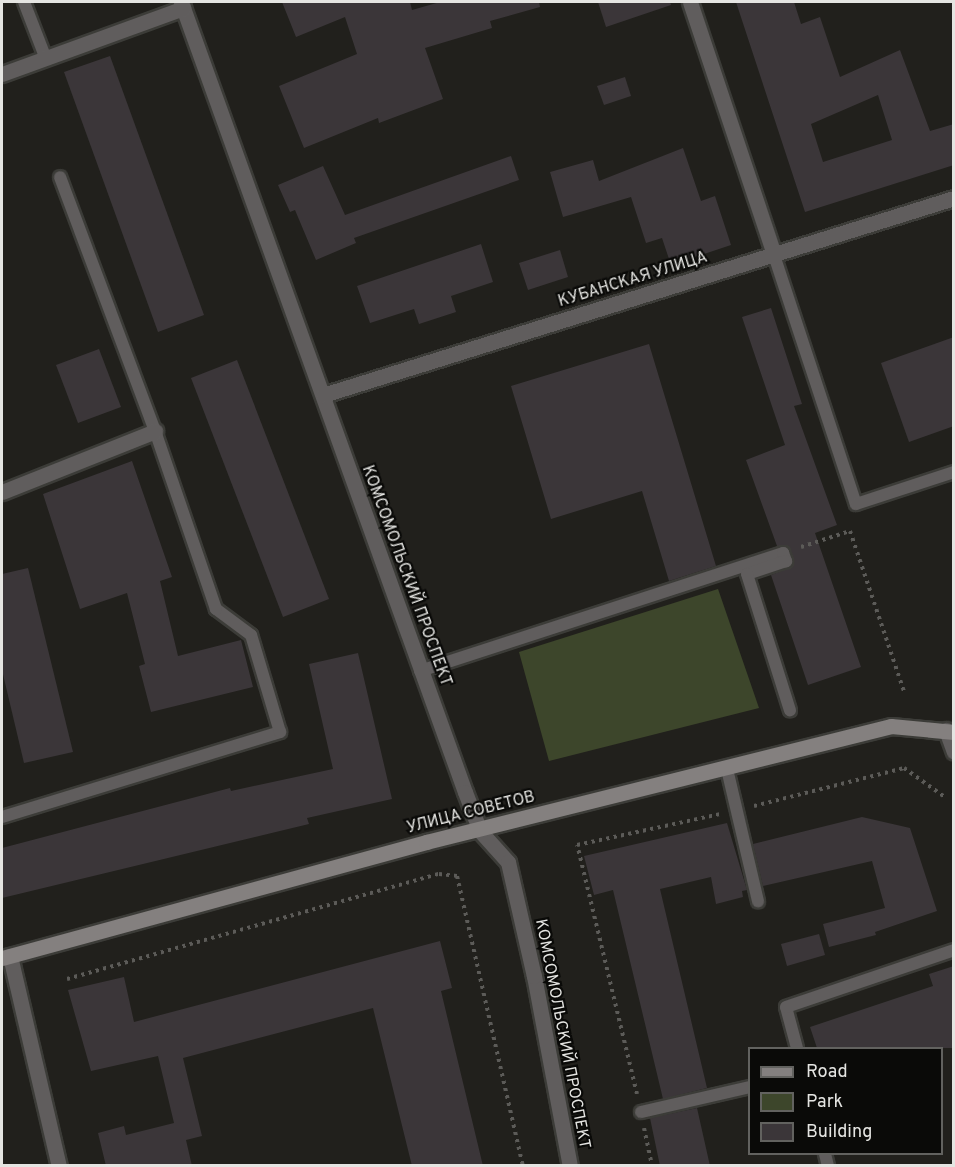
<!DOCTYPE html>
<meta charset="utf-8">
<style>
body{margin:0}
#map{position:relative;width:955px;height:1167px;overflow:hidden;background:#21201c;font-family:Overpass,sans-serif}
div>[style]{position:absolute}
.green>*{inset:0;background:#3d462b}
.building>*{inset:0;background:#3b3639}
.path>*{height:4px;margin-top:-2px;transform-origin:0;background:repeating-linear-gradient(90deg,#5c5b58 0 3px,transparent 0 7.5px)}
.roads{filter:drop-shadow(2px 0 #3c3c38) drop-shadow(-2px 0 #3c3c38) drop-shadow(0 2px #3c3c38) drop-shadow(0 -2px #3c3c38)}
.service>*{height:12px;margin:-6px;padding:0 6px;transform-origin:6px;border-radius:6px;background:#605d5d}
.pedestrian>*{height:15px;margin:-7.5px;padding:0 7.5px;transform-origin:7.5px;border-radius:7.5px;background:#605d5d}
.minor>*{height:15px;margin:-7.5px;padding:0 7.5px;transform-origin:7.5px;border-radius:7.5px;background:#605d5d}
.secondary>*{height:15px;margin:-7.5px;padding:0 7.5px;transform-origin:7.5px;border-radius:7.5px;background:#84807f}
span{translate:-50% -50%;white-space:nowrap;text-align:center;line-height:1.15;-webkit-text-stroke:4.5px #0a0a08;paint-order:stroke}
.street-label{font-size:16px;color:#e5e5e2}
.frame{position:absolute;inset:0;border:3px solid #e5e5e2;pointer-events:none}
.legend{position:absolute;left:748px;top:1047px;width:195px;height:108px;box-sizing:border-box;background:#0a0a08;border:2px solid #62625f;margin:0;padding:8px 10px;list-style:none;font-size:18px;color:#e5e5e2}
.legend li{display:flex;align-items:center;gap:12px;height:30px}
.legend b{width:30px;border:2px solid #62625f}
</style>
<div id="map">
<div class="green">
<i style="clip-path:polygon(718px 589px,759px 708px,549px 761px,519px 652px)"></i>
</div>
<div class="building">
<i style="clip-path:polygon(282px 2px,410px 2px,412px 10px,440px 2px,539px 2px,540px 7px,490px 21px,492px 28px,425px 48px,443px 99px,379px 123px,378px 118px,304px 148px,279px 86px,357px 54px,345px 17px,296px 37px)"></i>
<i style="clip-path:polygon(598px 2px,670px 2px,671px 5px,606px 27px)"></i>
<i style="clip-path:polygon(evenodd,736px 2px,794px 2px,801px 24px,820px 17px,840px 77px,900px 50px,930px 131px,954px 124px,954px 165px,805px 212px,736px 2px,878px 95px,892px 140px,823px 162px,811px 124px,878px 95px)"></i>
<i style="clip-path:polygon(110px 56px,204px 315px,158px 332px,64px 72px)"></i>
<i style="clip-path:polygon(625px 77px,631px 96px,604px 105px,597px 86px)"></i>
<i style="clip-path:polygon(683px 148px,701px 201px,715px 196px,731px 245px,671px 265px,662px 238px,646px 243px,631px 197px,563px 217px,550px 172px,593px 160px,599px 181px)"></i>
<i style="clip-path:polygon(511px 156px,519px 180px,354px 238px,356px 243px,316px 260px,295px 210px,290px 212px,278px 185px,323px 166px,345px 215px)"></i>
<i style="clip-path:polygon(481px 244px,493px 282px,451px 296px,456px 312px,419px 324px,414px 309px,370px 323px,357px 286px)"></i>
<i style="clip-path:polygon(560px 250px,568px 277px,528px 290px,519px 263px)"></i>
<i style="clip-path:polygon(771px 308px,802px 404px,794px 406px,837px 525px,815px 533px,861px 667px,808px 685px,771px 575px,792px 567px,794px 558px,788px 546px,777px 546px,746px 460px,785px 445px,742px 317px)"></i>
<i style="clip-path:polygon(954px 337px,954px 426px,909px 442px,881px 363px)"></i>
<i style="clip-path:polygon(649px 344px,716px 566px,669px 581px,642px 491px,551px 519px,511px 386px)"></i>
<i style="clip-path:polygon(99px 349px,121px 407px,78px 423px,56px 365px)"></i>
<i style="clip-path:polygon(237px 360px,329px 599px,283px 617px,191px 378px)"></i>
<i style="clip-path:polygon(132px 461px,172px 577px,160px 581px,178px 656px,241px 640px,253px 687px,151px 712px,139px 666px,145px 664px,127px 593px,80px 609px,43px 494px)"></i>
<i style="clip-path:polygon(28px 568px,73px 752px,24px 763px,2px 670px,2px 574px)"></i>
<i style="clip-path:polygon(358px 653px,392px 799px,307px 818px,309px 824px,2px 898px,2px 848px,230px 788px,231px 791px,333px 769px,309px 664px)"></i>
<i style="clip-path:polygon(862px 817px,910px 828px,937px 911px,875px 932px,876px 935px,829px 947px,823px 924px,885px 908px,872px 861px,763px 886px,753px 844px)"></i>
<i style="clip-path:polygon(727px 823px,747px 890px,742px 891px,743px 897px,716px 904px,711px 877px,660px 889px,707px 1088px,663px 1099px,613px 890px,594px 895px,584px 856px)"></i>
<i style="clip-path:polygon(819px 934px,825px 955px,787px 966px,781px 944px)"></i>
<i style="clip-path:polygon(440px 941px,452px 988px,441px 991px,483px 1166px,412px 1166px,373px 1008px,183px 1058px,202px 1136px,186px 1140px,192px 1166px,106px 1166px,98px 1133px,124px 1126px,126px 1135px,174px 1123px,158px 1056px,91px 1071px,68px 990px,124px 977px,134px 1022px)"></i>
<i style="clip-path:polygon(954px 966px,954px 1048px,817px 1048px,810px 1027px,933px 986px,929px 974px)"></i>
<i style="clip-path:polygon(697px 1108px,710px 1166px,660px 1166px,650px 1118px)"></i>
</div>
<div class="path">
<i style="left:801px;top:547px;width:52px;rotate:-18.1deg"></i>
<i style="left:850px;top:531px;width:169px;rotate:71.4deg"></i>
<i style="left:754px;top:806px;width:155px;rotate:-14.2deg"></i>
<i style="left:904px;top:768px;width:52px;rotate:35.5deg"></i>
<i style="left:67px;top:979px;width:387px;rotate:-15.8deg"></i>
<i style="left:439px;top:874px;width:18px;rotate:6deg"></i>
<i style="left:457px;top:876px;width:297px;rotate:77.2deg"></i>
<i style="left:637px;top:1094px;width:256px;rotate:-103.5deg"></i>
<i style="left:577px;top:845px;width:146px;rotate:-12.2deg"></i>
<i style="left:644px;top:1128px;width:39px;rotate:78deg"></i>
</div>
<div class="roads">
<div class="service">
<i style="left:24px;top:2px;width:61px;rotate:68.9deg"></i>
<i style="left:774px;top:255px;width:262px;rotate:71.8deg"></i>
<i style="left:856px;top:504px;width:103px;rotate:-18.1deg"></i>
<i style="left:420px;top:671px;width:382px;rotate:-18deg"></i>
<i style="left:783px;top:553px;width:9px;rotate:69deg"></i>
<i style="left:786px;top:561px;width:41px;rotate:161.6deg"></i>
<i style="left:747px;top:574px;width:143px;rotate:72.5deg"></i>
<i style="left:727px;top:769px;width:136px;rotate:76.8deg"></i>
<i style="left:2px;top:817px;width:291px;rotate:-17deg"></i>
<i style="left:280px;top:732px;width:101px;rotate:-106.6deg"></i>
<i style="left:251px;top:635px;width:44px;rotate:-143.4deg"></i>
<i style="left:216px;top:609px;width:188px;rotate:-108.9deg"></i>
<i style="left:155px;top:431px;width:271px;rotate:-110.5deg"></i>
<i style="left:797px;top:1048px;width:42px;rotate:-105deg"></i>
<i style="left:786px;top:1007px;width:177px;rotate:-18.7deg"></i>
<i style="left:641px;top:1112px;width:112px;rotate:-12.9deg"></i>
<i style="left:825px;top:1154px;width:12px;rotate:76deg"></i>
</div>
<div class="pedestrian">
<i style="left:534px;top:976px;width:193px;rotate:79.3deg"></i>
</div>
<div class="minor">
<i style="left:181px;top:2px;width:839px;rotate:70.23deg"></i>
<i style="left:465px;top:792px;width:42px;rotate:69deg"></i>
<i style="left:480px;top:831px;width:42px;rotate:47.9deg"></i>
<i style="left:508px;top:862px;width:117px;rotate:77.2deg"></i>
<i style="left:690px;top:2px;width:267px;rotate:71.6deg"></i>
<i style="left:2px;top:74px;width:193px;rotate:-20deg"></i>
<i style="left:323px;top:395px;width:661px;rotate:-17.34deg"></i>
<i style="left:2px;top:492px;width:165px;rotate:-21.7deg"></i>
<i style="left:946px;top:730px;width:23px;rotate:70deg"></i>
<i style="left:10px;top:956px;width:216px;rotate:76.9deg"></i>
</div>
<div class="secondary">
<i style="left:2px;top:958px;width:440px;rotate:-15.3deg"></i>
<i style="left:426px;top:842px;width:479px;rotate:-14deg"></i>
<i style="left:891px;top:726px;width:63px;rotate:5.4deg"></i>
</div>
</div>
<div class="street-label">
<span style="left:633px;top:280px;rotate:-17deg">КУБАНСКАЯ УЛИЦА</span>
<span style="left:406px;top:576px;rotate:70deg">КОМСОМОЛЬСКИЙ ПРОСПЕКТ</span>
<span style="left:471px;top:813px;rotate:-14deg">УЛИЦА СОВЕТОВ</span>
<span style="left:562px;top:1034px;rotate:79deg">КОМСОМОЛЬСКИЙ ПРОСПЕКТ</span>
</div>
<div class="frame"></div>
<ul class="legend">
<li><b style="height:8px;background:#84807f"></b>Road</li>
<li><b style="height:16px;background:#3d462b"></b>Park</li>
<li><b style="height:16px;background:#3b3639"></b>Building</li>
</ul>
</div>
